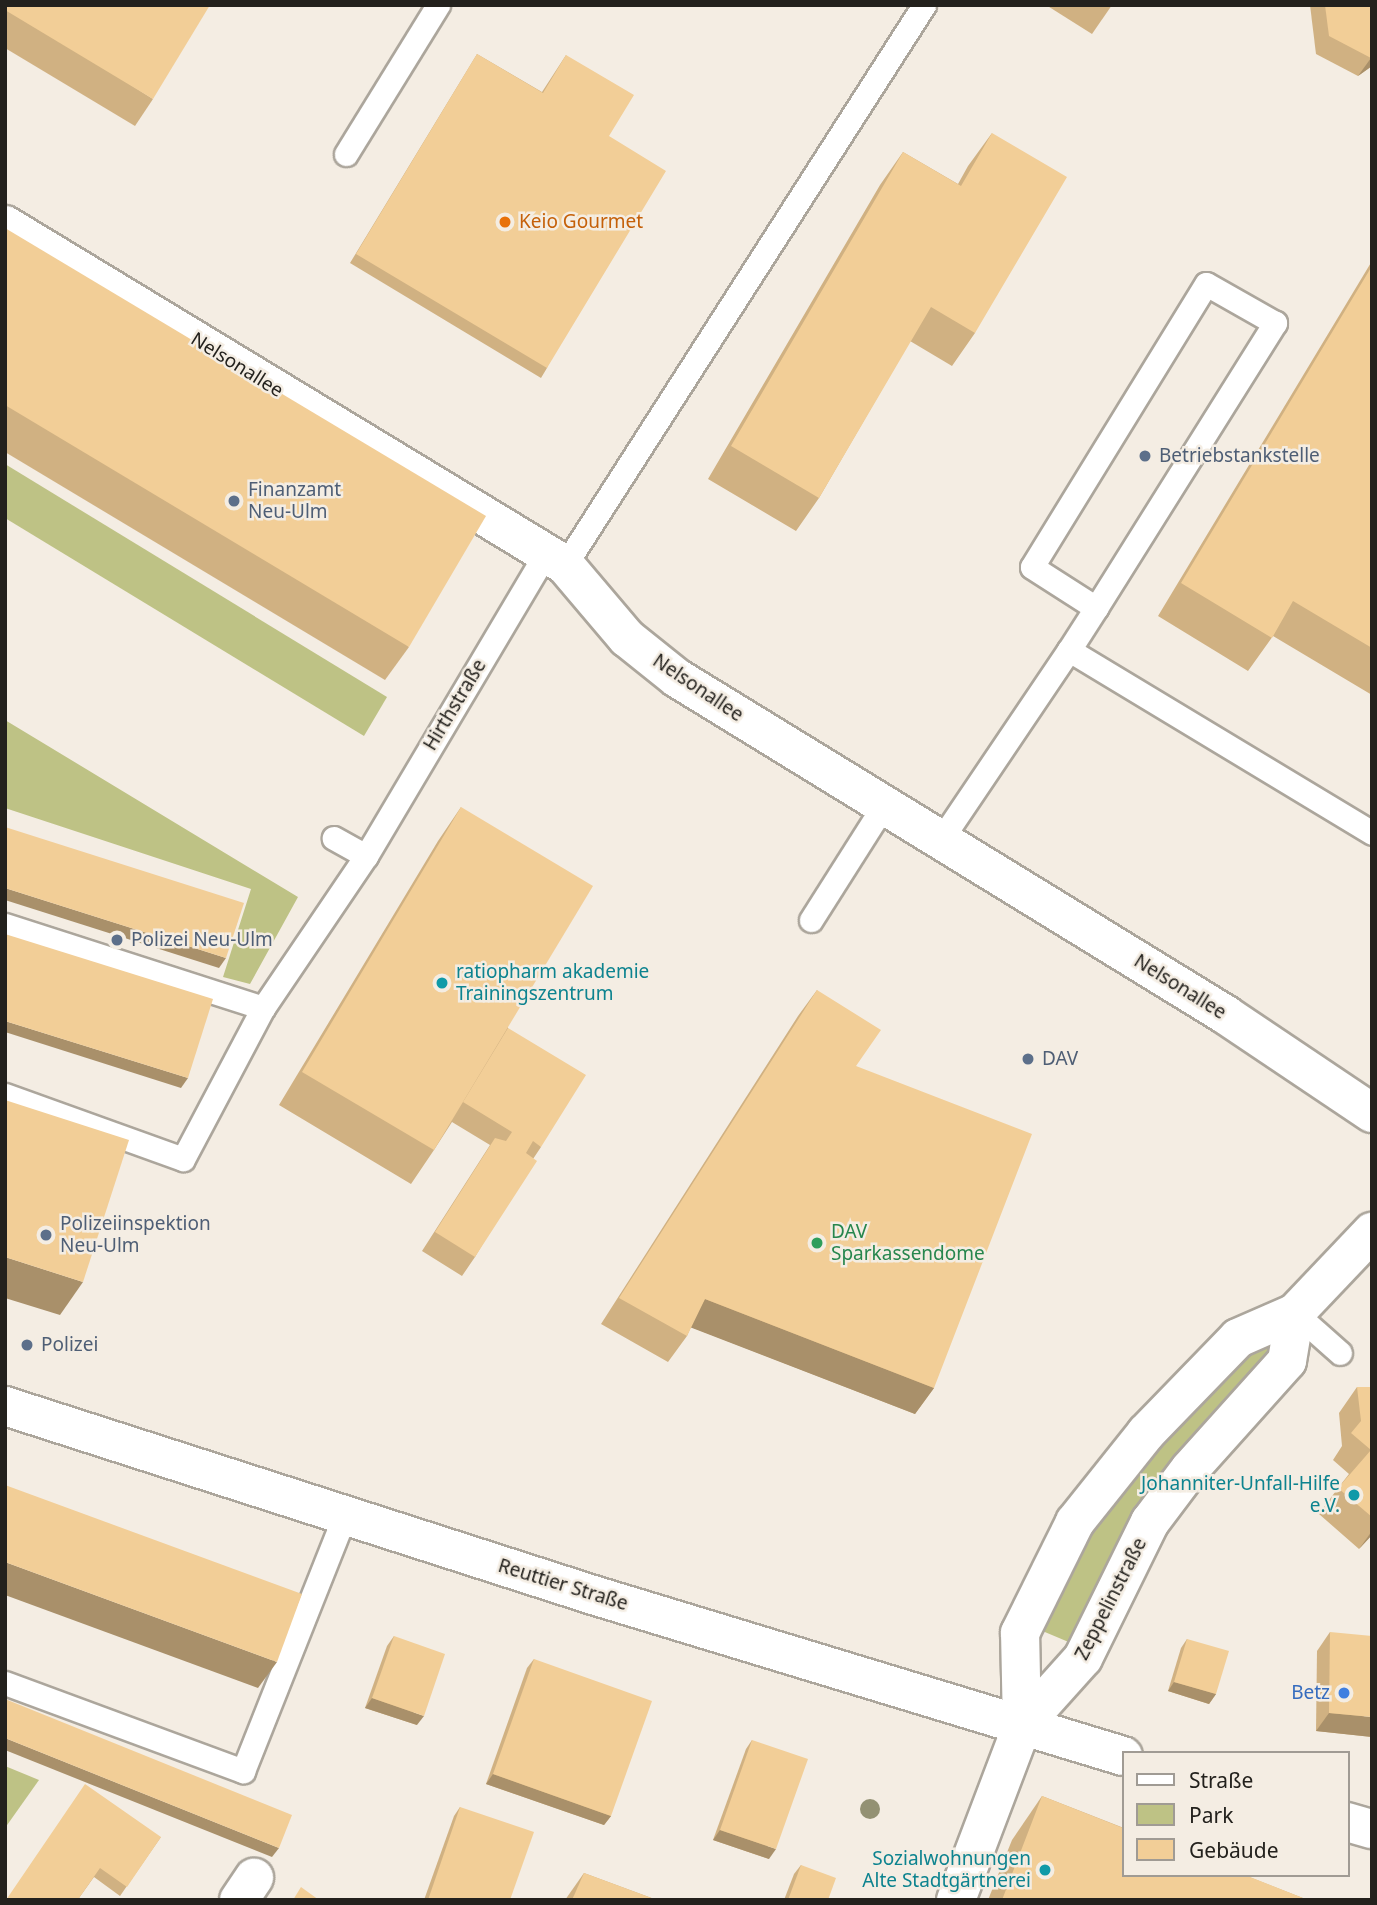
<!DOCTYPE html>
<meta charset="utf-8">
<style>
body{margin:0}
#map{position:relative;width:1377px;height:1905px;overflow:hidden;background:#f4ede3;font-family:"Noto Sans",sans-serif}
div>[style]{position:absolute}
.green>*{inset:0;background:#bec285}
.roads{filter:drop-shadow(2px 0 #aca69c) drop-shadow(-2px 0 #aca69c) drop-shadow(0 2px #aca69c) drop-shadow(0 -2px #aca69c)}
.lane>*{height:23px;margin:-11.5px;padding:0 11.5px;transform-origin:11.5px;border-radius:11.5px;background:#fff}
.street>*{height:38px;margin:-19px;padding:0 19px;transform-origin:19px;border-radius:19px;background:#fff}
.secondary>*{height:38px;margin:-19px;padding:0 19px;transform-origin:19px;border-radius:19px;background:#fff}
.trees>*{width:20px;height:20px;margin:-10px;border-radius:50%;background:#939173}
.wall>*{inset:0;background:#d0b182}
.shaded-wall>*{inset:0;background:#a9906a}
.building>*{inset:0;background:#f2ce97}
.dots>*{width:19px;height:19px;translate:-50% -50%;box-sizing:border-box;border:4px solid #f4ede3;border-radius:50%}
span{translate:-50% -50%;white-space:nowrap;text-align:center;line-height:1.15;-webkit-text-stroke:5px #f4ede3;paint-order:stroke}
.food-label{font-size:19px;color:#c56008}
.left{translate:0 -50%;text-align:left}
.street-label{font-size:19px;color:#23211d}
.service-label{font-size:19px;color:#4e5e75}
.culture-label{font-size:19px;color:#0d838f}
.right{translate:-100% -50%;text-align:right}
.leisure-label{font-size:19px;color:#27864d}
.shop-label{font-size:19px;color:#366cbe}
.frame{position:absolute;inset:0;border:7px solid #23211d;pointer-events:none}
.legend{position:absolute;left:1122px;top:1751px;width:228px;height:126px;box-sizing:border-box;background:#f4ede3;border:2px solid #a09b94;margin:0;padding:9px 12px;list-style:none;font-size:21px;color:#23211d}
.legend li{display:flex;align-items:center;gap:14px;height:35px}
.legend b{width:35px;border:2px solid #a09b94}
</style>
<div id="map">
<div class="green">
<i style="clip-path:polygon(5px 464px,387px 697px,364px 736px,5px 518px)"></i>
<i style="clip-path:polygon(5px 720px,298px 897px,250px 984px,223px 977px,251px 889px,5px 808px)"></i>
<i style="clip-path:polygon(1264px 1340px,1274px 1351px,1078px 1646px,1033px 1627px,1084px 1528px,1161px 1433px)"></i>
<i style="clip-path:polygon(5px 1766px,39px 1780px,5px 1828px)"></i>
</div>
<div class="roads">
<div class="lane">
<i style="left:346px;top:154px;width:175px;rotate:-58.3deg"></i>
<i style="left:565px;top:565px;width:665px;rotate:-57.34deg"></i>
<i style="left:1069px;top:650px;width:354px;rotate:31.1deg"></i>
<i style="left:940px;top:841px;width:230px;rotate:-56deg"></i>
<i style="left:1069px;top:650px;width:50px;rotate:-57.3deg"></i>
<i style="left:1096px;top:608px;width:337px;rotate:-57.9deg"></i>
<i style="left:1275px;top:323px;width:79px;rotate:-150.5deg"></i>
<i style="left:1206px;top:284px;width:332px;rotate:121.6deg"></i>
<i style="left:1032px;top:567px;width:76px;rotate:32.6deg"></i>
<i style="left:366px;top:856px;width:351px;rotate:-59.3deg"></i>
<i style="left:811px;top:920px;width:136px;rotate:-57.6deg"></i>
<i style="left:5px;top:925px;width:271px;rotate:17.8deg"></i>
<i style="left:5px;top:1095px;width:189px;rotate:19.8deg"></i>
<i style="left:183px;top:1159px;width:171px;rotate:-62.1deg"></i>
<i style="left:263px;top:1008px;width:184px;rotate:-55.9deg"></i>
<i style="left:366px;top:856px;width:37px;rotate:-151deg"></i>
<i style="left:1295px;top:1313px;width:60px;rotate:41.6deg"></i>
<i style="left:5px;top:1683px;width:254px;rotate:20.3deg"></i>
<i style="left:243px;top:1771px;width:276px;rotate:-68.3deg"></i>
</div>
<div class="street">
<i style="left:5px;top:225px;width:655px;rotate:31.26deg"></i>
<i style="left:565px;top:565px;width:96px;rotate:49.7deg"></i>
<i style="left:627px;top:638px;width:64px;rotate:38.7deg"></i>
<i style="left:677px;top:678px;width:644px;rotate:31.54deg"></i>
<i style="left:1226px;top:1015px;width:176px;rotate:33.9deg"></i>
<i style="left:1022px;top:1726px;width:91px;rotate:-48.1deg"></i>
<i style="left:1083px;top:1658px;width:152px;rotate:-63.8deg"></i>
<i style="left:1150px;top:1522px;width:66px;rotate:-53deg"></i>
<i style="left:1190px;top:1469px;width:145px;rotate:-48.1deg"></i>
<i style="left:1287px;top:1361px;width:49px;rotate:-80.5deg"></i>
<i style="left:239px;top:1900px;width:27px;rotate:-56deg"></i>
<i style="left:956px;top:1900px;width:186px;rotate:-69.2deg"></i>
<i style="left:1022px;top:1726px;width:93px;rotate:-91.2deg"></i>
<i style="left:1020px;top:1633px;width:124px;rotate:-63.6deg"></i>
<i style="left:1075px;top:1522px;width:114px;rotate:-51.4deg"></i>
<i style="left:1146px;top:1433px;width:132px;rotate:-45.9deg"></i>
<i style="left:1238px;top:1338px;width:62px;rotate:-23.7deg"></i>
<i style="left:1295px;top:1313px;width:112px;rotate:-46.5deg"></i>
</div>
<div class="secondary">
<i style="left:5px;top:1406px;width:618px;rotate:17.82deg"></i>
<i style="left:593px;top:1595px;width:554px;rotate:16.9deg"></i>
<i style="left:1347px;top:1822px;width:26px;rotate:16deg"></i>
</div>
</div>
<div class="trees">
<i style="left:870px;top:1809px"></i>
</div>
<div class="wall">
<i style="clip-path:polygon(5px 5px,153px 99px,135px 126px,5px 48px)"></i>
<i style="clip-path:polygon(1046px 5px,1112px 5px,1092px 34px)"></i>
<i style="clip-path:polygon(1310px 5px,1372px 5px,1372px 66px,1358px 76px,1316px 54px)"></i>
<i style="clip-path:polygon(477px 54px,542px 92px,566px 55px,609px 136px,547px 368px,541px 378px,350px 263px)"></i>
<i style="clip-path:polygon(992px 133px,975px 333px,952px 366px,910px 341px,819px 498px,796px 531px,708px 479px,880px 185px,903px 152px,958px 184px,968px 166px)"></i>
<i style="clip-path:polygon(5px 228px,409px 647px,385px 680px,5px 452px)"></i>
<i style="clip-path:polygon(1372px 261px,1372px 695px,1273px 636px,1248px 671px,1158px 616px)"></i>
<i style="clip-path:polygon(461px 807px,508px 1028px,541px 1147px,533px 1159px,475px 1257px,462px 1276px,422px 1251px,490px 1145px,452px 1122px,434px 1150px,411px 1184px,279px 1105px,438px 841px)"></i>
<i style="clip-path:polygon(817px 990px,856px 1066px,934px 1388px,915px 1414px,691px 1327px,687px 1336px,668px 1362px,601px 1324px,798px 1016px)"></i>
<i style="clip-path:polygon(1357px 1387px,1372px 1387px,1372px 1535px,1359px 1549px,1319px 1514px,1338px 1488px,1349px 1474px,1333px 1460px,1342px 1446px,1339px 1413px)"></i>
<i style="clip-path:polygon(1330px 1632px,1372px 1737px,1316px 1731px,1317px 1651px)"></i>
<i style="clip-path:polygon(394px 1636px,417px 1725px,365px 1708px,387px 1646px)"></i>
<i style="clip-path:polygon(1187px 1639px,1216px 1694px,1209px 1704px,1168px 1691px,1181px 1648px)"></i>
<i style="clip-path:polygon(534px 1659px,611px 1816px,604px 1825px,486px 1784px,527px 1668px)"></i>
<i style="clip-path:polygon(752px 1740px,769px 1859px,713px 1840px,746px 1749px)"></i>
<i style="clip-path:polygon(1042px 1796px,1308px 1900px,988px 1900px,1012px 1840px)"></i>
<i style="clip-path:polygon(460px 1807px,510px 1900px,424px 1900px,454px 1816px)"></i>
<i style="clip-path:polygon(161px 1837px,120px 1896px,94px 1877px,79px 1898px,6px 1900px)"></i>
<i style="clip-path:polygon(801px 1865px,828px 1900px,784px 1900px,794px 1874px)"></i>
<i style="clip-path:polygon(584px 1873px,657px 1900px,565px 1900px)"></i>
</div>
<div class="shaded-wall">
<i style="clip-path:polygon(1372px 57px,1372px 66px,1358px 76px,1371px 58px)"></i>
<i style="clip-path:polygon(5px 888px,226px 958px,219px 968px,5px 900px)"></i>
<i style="clip-path:polygon(5px 1021px,188px 1078px,181px 1088px,5px 1032px)"></i>
<i style="clip-path:polygon(5px 1257px,83px 1282px,60px 1315px,5px 1298px)"></i>
<i style="clip-path:polygon(705px 1299px,934px 1388px,915px 1414px,687px 1326px)"></i>
<i style="clip-path:polygon(1372px 1531px,1372px 1535px,1359px 1549px)"></i>
<i style="clip-path:polygon(5px 1562px,277px 1662px,258px 1688px,5px 1595px)"></i>
<i style="clip-path:polygon(1174px 1682px,1216px 1694px,1209px 1704px,1168px 1691px)"></i>
<i style="clip-path:polygon(372px 1698px,424px 1716px,417px 1725px,365px 1708px)"></i>
<i style="clip-path:polygon(1329px 1713px,1372px 1717px,1372px 1737px,1316px 1731px)"></i>
<i style="clip-path:polygon(5px 1738px,279px 1848px,272px 1857px,5px 1750px)"></i>
<i style="clip-path:polygon(493px 1774px,611px 1816px,604px 1825px,486px 1784px)"></i>
<i style="clip-path:polygon(720px 1830px,776px 1849px,769px 1859px,713px 1840px)"></i>
</div>
<div class="building">
<i style="clip-path:polygon(5px 5px,210px 5px,153px 99px,5px 10px)"></i>
<i style="clip-path:polygon(1325px 5px,1372px 5px,1372px 57px,1371px 58px,1329px 36px)"></i>
<i style="clip-path:polygon(477px 54px,543px 93px,566px 55px,634px 95px,609px 136px,666px 171px,547px 368px,356px 254px)"></i>
<i style="clip-path:polygon(992px 133px,1067px 177px,975px 333px,931px 307px,819px 498px,731px 446px,903px 152px,961px 186px)"></i>
<i style="clip-path:polygon(5px 228px,486px 516px,409px 647px,5px 405px)"></i>
<i style="clip-path:polygon(1372px 266px,1372px 648px,1293px 601px,1272px 638px,1181px 583px)"></i>
<i style="clip-path:polygon(461px 807px,593px 886px,434px 1150px,302px 1072px)"></i>
<i style="clip-path:polygon(5px 827px,244px 903px,226px 958px,5px 888px)"></i>
<i style="clip-path:polygon(5px 934px,213px 999px,188px 1078px,5px 1021px)"></i>
<i style="clip-path:polygon(817px 990px,881px 1030px,856px 1066px,1032px 1134px,934px 1388px,705px 1299px,687px 1336px,619px 1298px)"></i>
<i style="clip-path:polygon(508px 1028px,586px 1075px,541px 1147px,533px 1141px,526px 1153px,537px 1161px,475px 1257px,435px 1232px,495px 1138px,506px 1141px,512px 1132px,463px 1102px)"></i>
<i style="clip-path:polygon(5px 1100px,129px 1140px,83px 1282px,5px 1257px)"></i>
<i style="clip-path:polygon(1357px 1387px,1372px 1387px,1372px 1517px,1338px 1488px,1371px 1450px,1351px 1433px,1361px 1421px)"></i>
<i style="clip-path:polygon(5px 1485px,302px 1594px,277px 1662px,5px 1562px)"></i>
<i style="clip-path:polygon(1330px 1632px,1372px 1636px,1372px 1717px,1329px 1713px)"></i>
<i style="clip-path:polygon(394px 1636px,445px 1654px,424px 1716px,372px 1698px)"></i>
<i style="clip-path:polygon(1187px 1639px,1229px 1651px,1216px 1694px,1174px 1682px)"></i>
<i style="clip-path:polygon(534px 1659px,652px 1701px,611px 1816px,493px 1774px)"></i>
<i style="clip-path:polygon(5px 1699px,292px 1815px,279px 1848px,5px 1738px)"></i>
<i style="clip-path:polygon(752px 1740px,808px 1759px,776px 1849px,720px 1830px)"></i>
<i style="clip-path:polygon(85px 1784px,161px 1837px,127px 1887px,100px 1868px,79px 1898px,82px 1900px,6px 1900px)"></i>
<i style="clip-path:polygon(1042px 1796px,1123px 1828px,1123px 1875px,1245px 1875px,1308px 1900px,1002px 1900px)"></i>
<i style="clip-path:polygon(460px 1807px,534px 1832px,510px 1900px,428px 1900px)"></i>
<i style="clip-path:polygon(801px 1865px,836px 1878px,828px 1900px,788px 1900px)"></i>
<i style="clip-path:polygon(584px 1873px,657px 1900px,572px 1900px)"></i>
<i style="clip-path:polygon(301px 1887px,319px 1900px,293px 1900px)"></i>
</div>
<div class="dots">
<i style="left:505px;top:222px;background:#e8710a"></i>
<i style="left:1145px;top:456px;background:#5c6f8a"></i>
<i style="left:234px;top:501px;background:#5c6f8a"></i>
<i style="left:117px;top:940px;background:#5c6f8a"></i>
<i style="left:442px;top:983px;background:#0f9aa8"></i>
<i style="left:1028px;top:1059px;background:#5c6f8a"></i>
<i style="left:46px;top:1235px;background:#5c6f8a"></i>
<i style="left:817px;top:1243px;background:#2e9e5b"></i>
<i style="left:27px;top:1345px;background:#5c6f8a"></i>
<i style="left:1354px;top:1495px;background:#0f9aa8"></i>
<i style="left:1344px;top:1693px;background:#3f7fe0"></i>
<i style="left:1045px;top:1870px;background:#0f9aa8"></i>
</div>
<div class="food-label">
<span class="left" style="left:519px;top:222px">Keio Gourmet</span>
</div>
<div class="street-label">
<span style="left:237px;top:365px;rotate:32deg">Nelsonallee</span>
<span style="left:698px;top:688px;rotate:34deg">Nelsonallee</span>
<span style="left:455px;top:705px;rotate:-59deg">Hirthstraße</span>
<span style="left:1180px;top:987px;rotate:32deg">Nelsonallee</span>
<span style="left:563px;top:1585px;rotate:17deg">Reuttier Straße</span>
<span style="left:1111px;top:1599px;rotate:-63deg">Zeppelinstraße</span>
</div>
<div class="service-label">
<span class="left" style="left:1159px;top:456px">Betriebstankstelle</span>
<span class="left" style="left:248px;top:501px">Finanzamt<br>Neu-Ulm</span>
<span class="left" style="left:131px;top:940px">Polizei Neu-Ulm</span>
<span class="left" style="left:1042px;top:1059px">DAV</span>
<span class="left" style="left:60px;top:1235px">Polizeiinspektion<br>Neu-Ulm</span>
<span class="left" style="left:41px;top:1345px">Polizei</span>
</div>
<div class="culture-label">
<span class="left" style="left:456px;top:983px">ratiopharm akademie<br>Trainingszentrum</span>
<span class="right" style="left:1340px;top:1495px">Johanniter-Unfall-Hilfe<br>e.V.</span>
<span class="right" style="left:1031px;top:1870px">Sozialwohnungen<br>Alte Stadtgärtnerei</span>
</div>
<div class="leisure-label">
<span class="left" style="left:831px;top:1243px">DAV<br>Sparkassendome</span>
</div>
<div class="shop-label">
<span class="right" style="left:1330px;top:1693px">Betz</span>
</div>
<div class="frame"></div>
<ul class="legend">
<li><b style="height:9px;background:#fff"></b>Straße</li>
<li><b style="height:19px;background:#bec285"></b>Park</li>
<li><b style="height:19px;background:#f2ce97"></b>Gebäude</li>
</ul>
</div>
